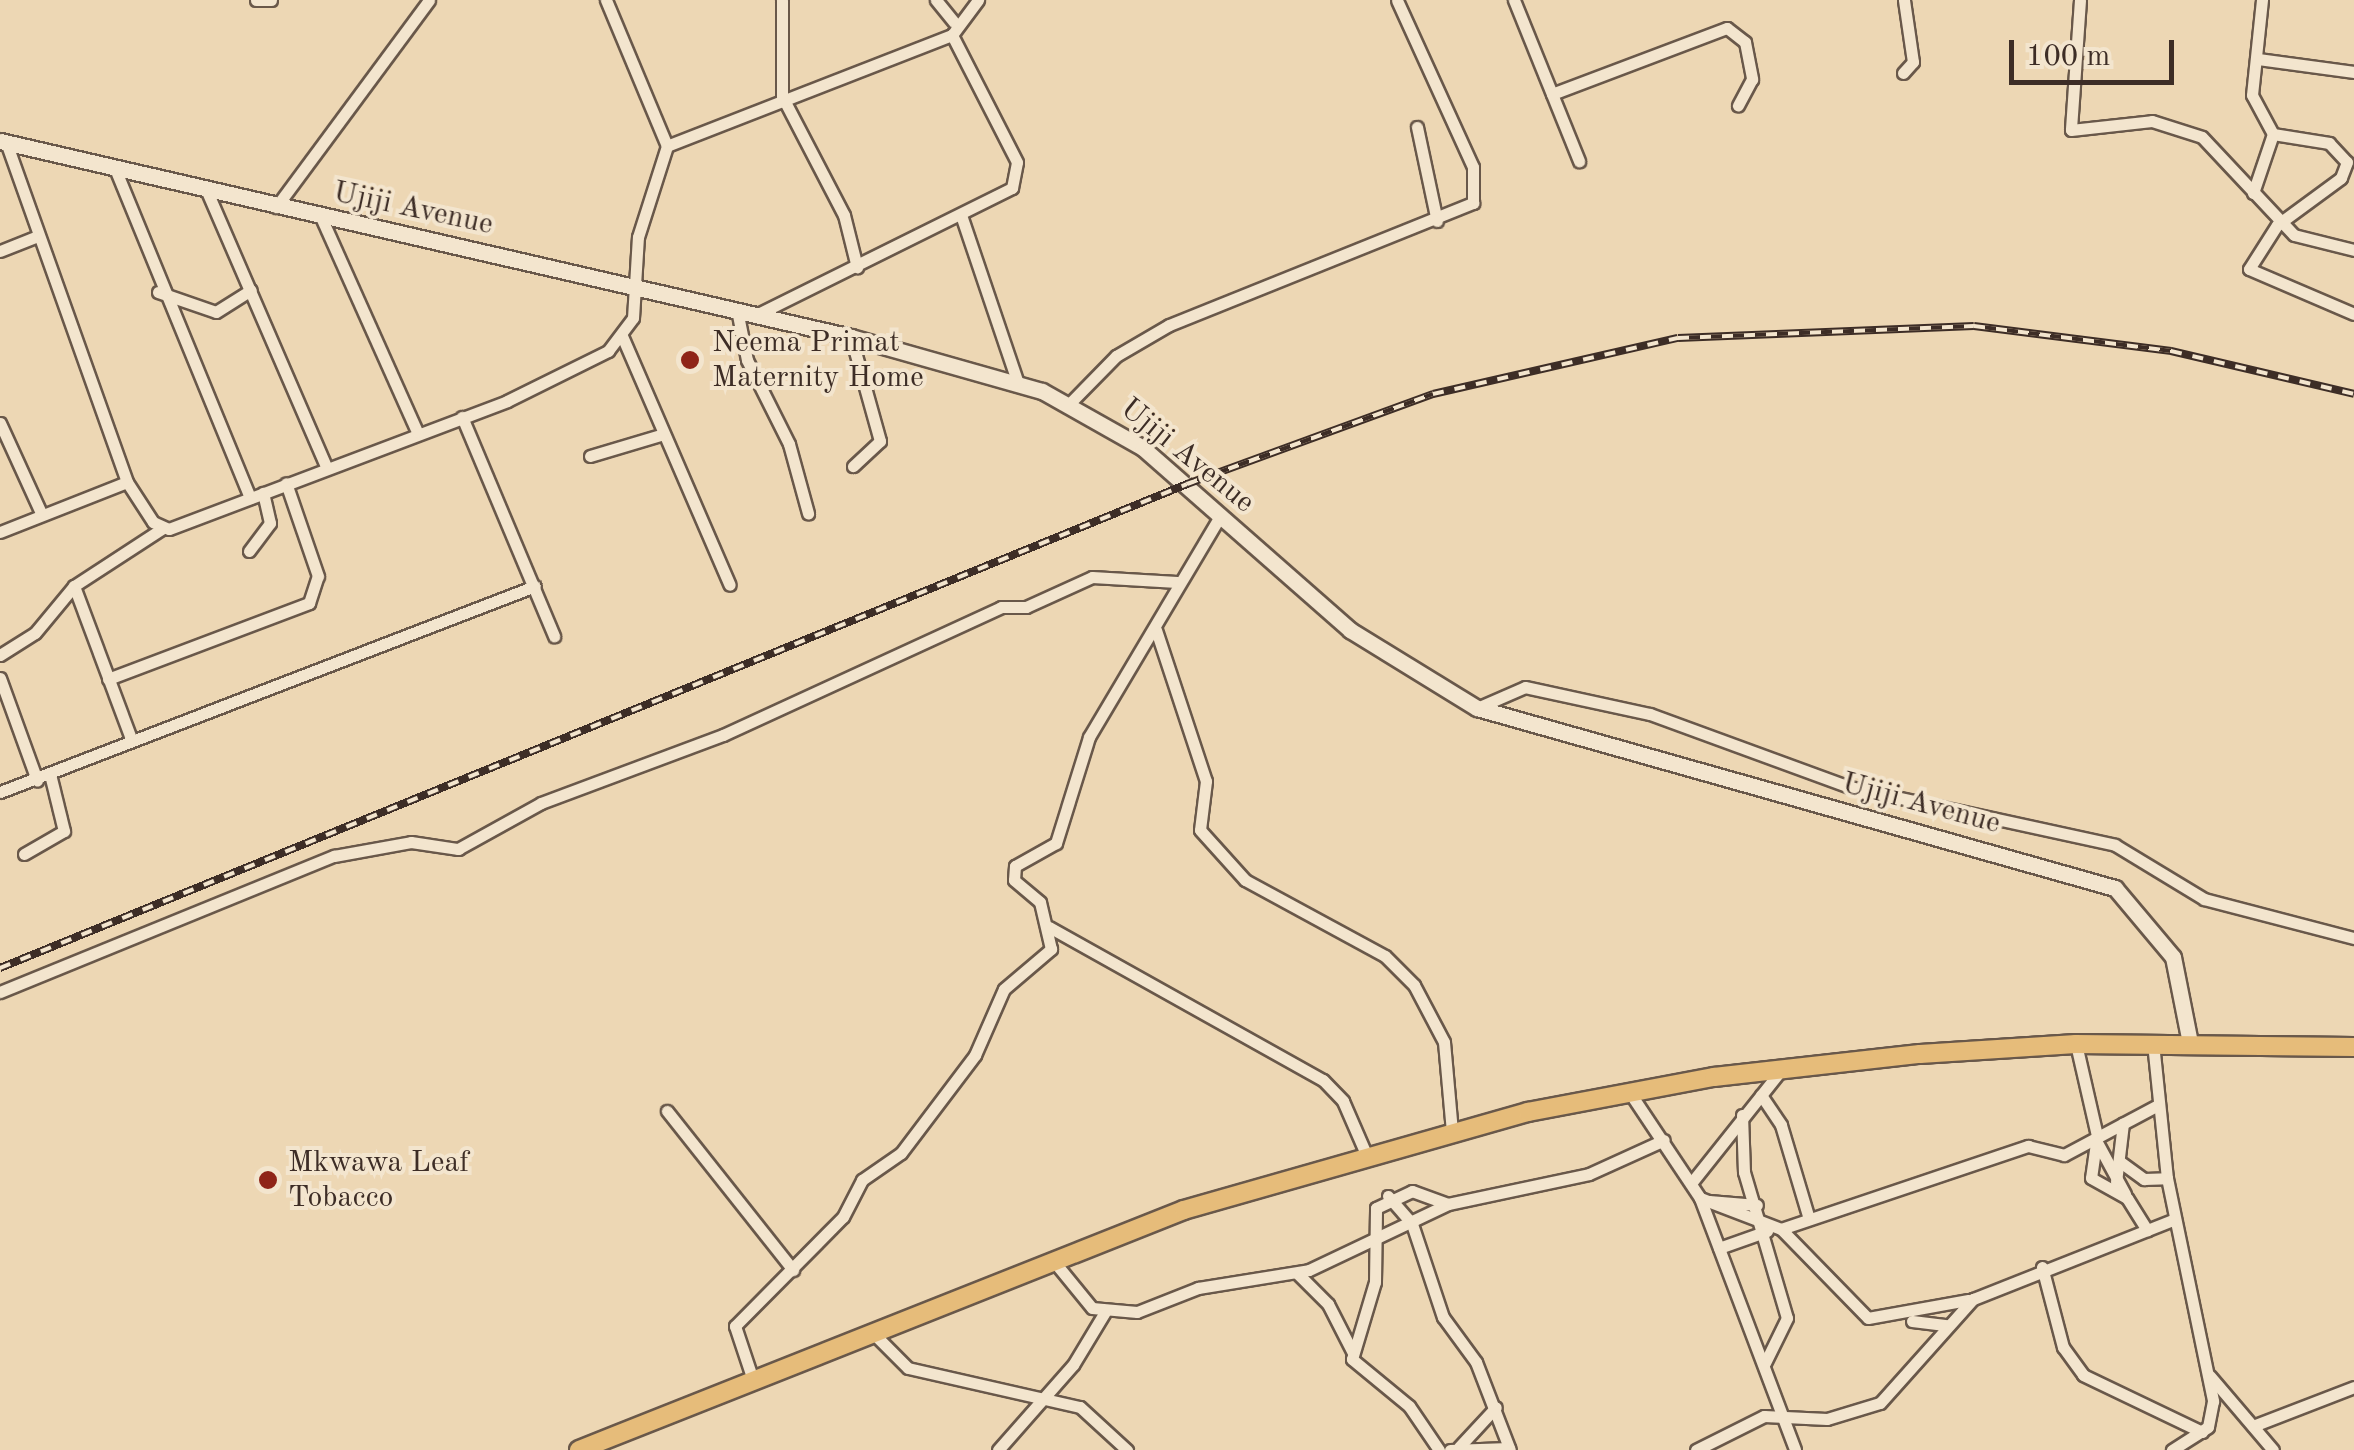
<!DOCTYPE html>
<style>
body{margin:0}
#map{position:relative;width:2354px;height:1450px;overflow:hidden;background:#edd7b4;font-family:"Old Standard TT",serif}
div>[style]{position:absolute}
.roads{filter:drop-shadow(2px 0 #69584a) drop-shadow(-2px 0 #69584a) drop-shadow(0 2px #69584a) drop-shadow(0 -2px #69584a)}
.minor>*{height:11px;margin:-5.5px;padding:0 5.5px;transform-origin:5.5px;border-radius:5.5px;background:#f3e5ce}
.secondary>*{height:15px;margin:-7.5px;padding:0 7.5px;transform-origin:7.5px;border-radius:7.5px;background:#f3e5ce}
.trunk>*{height:18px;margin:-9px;padding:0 9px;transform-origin:9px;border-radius:9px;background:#e6bc7a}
.rail>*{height:8px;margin-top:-4px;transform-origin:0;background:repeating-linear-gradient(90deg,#f3e5ce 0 11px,#3d2d26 0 22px);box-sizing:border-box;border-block:2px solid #3d2d26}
.dots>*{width:28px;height:28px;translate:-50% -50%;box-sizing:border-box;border:5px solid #f3e5ce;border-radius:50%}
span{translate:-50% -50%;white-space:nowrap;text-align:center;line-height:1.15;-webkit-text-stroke:8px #f3e5ce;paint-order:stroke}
.street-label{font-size:30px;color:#3d2d26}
.poi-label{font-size:30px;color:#3d2d26}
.left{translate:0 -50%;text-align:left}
.scale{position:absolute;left:2009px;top:40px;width:165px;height:45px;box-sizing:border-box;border:5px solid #3d2d26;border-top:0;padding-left:12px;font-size:30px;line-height:35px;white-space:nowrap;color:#3d2d26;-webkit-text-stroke:8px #f3e5ce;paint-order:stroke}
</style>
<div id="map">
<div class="roads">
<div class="minor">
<i style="left:256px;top:0;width:15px"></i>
<i style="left:606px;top:0;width:158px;rotate:67.3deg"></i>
<i style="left:782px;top:0;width:96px;rotate:90deg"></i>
<i style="left:782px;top:96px;width:134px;rotate:62.5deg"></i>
<i style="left:844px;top:215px;width:54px;rotate:76deg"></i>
<i style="left:936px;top:0;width:28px;rotate:51deg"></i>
<i style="left:1514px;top:0;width:174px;rotate:68deg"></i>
<i style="left:2080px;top:0;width:130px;rotate:94deg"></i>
<i style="left:2071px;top:130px;width:81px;rotate:-6.3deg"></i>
<i style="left:2152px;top:121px;width:52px;rotate:17.7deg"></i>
<i style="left:2202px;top:137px;width:134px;rotate:46.8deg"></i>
<i style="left:2294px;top:235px;width:62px;rotate:14deg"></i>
<i style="left:2258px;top:59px;width:97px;rotate:7.7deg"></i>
<i style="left:1903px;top:73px;width:15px;rotate:-48deg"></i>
<i style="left:1913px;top:62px;width:63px;rotate:-98.3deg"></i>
<i style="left:1552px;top:94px;width:187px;rotate:-20.7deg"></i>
<i style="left:1727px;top:28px;width:23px;rotate:38deg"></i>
<i style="left:1745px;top:42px;width:38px;rotate:79deg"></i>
<i style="left:1752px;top:79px;width:30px;rotate:118deg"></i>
<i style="left:1417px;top:127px;width:96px;rotate:78deg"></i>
<i style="left:2273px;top:134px;width:57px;rotate:9.1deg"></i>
<i style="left:2329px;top:143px;width:26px;rotate:47deg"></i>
<i style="left:2347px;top:162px;width:17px;rotate:111deg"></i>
<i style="left:2341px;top:178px;width:79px;rotate:143.7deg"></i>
<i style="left:2277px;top:225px;width:52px;rotate:122.5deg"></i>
<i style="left:2249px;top:269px;width:114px;rotate:23.2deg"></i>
<i style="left:6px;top:142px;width:361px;rotate:70.4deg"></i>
<i style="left:127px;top:482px;width:48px;rotate:57deg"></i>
<i style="left:153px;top:522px;width:17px;rotate:24deg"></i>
<i style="left:169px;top:529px;width:361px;rotate:-20.7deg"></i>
<i style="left:507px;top:401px;width:113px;rotate:-26.3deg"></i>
<i style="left:608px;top:351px;width:41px;rotate:-52.9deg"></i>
<i style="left:633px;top:318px;width:81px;rotate:-86.5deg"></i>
<i style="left:638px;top:237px;width:96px;rotate:-72.3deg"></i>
<i style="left:667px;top:146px;width:306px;rotate:-21.3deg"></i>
<i style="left:114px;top:166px;width:359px;rotate:67.7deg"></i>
<i style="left:206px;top:189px;width:302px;rotate:66.6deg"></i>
<i style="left:2253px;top:193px;width:62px;rotate:-71.3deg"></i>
<i style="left:2273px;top:134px;width:44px;rotate:-118.3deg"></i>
<i style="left:2252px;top:95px;width:96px;rotate:-84deg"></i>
<i style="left:276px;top:207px;width:257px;rotate:-53.5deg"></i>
<i style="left:961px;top:215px;width:177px;rotate:71.3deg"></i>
<i style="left:321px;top:217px;width:235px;rotate:65.9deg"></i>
<i style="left:0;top:251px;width:41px;rotate:-21.5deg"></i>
<i style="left:158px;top:292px;width:61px;rotate:19deg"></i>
<i style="left:216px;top:312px;width:41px;rotate:-32.2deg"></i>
<i style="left:737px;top:310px;width:51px;rotate:78.7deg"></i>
<i style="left:747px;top:360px;width:94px;rotate:63.4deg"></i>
<i style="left:789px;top:444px;width:72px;rotate:74.6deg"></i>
<i style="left:756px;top:315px;width:286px;rotate:-26.4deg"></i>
<i style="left:1012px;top:188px;width:26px;rotate:-79deg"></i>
<i style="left:1017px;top:162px;width:143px;rotate:-117.1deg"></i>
<i style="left:952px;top:35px;width:44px;rotate:-53.4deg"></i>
<i style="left:622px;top:336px;width:271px;rotate:66.6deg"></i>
<i style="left:851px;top:337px;width:108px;rotate:74.4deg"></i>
<i style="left:880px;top:441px;width:37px;rotate:137deg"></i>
<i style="left:1070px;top:403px;width:66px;rotate:-45.6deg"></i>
<i style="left:1116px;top:356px;width:61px;rotate:-30.3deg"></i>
<i style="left:1169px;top:325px;width:328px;rotate:-21.9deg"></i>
<i style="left:1473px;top:203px;width:36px;rotate:-90deg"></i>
<i style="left:1473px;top:167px;width:183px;rotate:-114.5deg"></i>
<i style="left:462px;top:417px;width:238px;rotate:67.2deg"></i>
<i style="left:0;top:423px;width:99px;rotate:65.5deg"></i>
<i style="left:590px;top:456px;width:77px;rotate:-16.6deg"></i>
<i style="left:0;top:532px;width:136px;rotate:-21.5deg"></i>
<i style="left:249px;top:551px;width:35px;rotate:-53deg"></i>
<i style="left:270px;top:523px;width:31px;rotate:-103deg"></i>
<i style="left:74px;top:586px;width:165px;rotate:69.5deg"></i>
<i style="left:1156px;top:630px;width:159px;rotate:71.7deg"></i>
<i style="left:1206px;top:781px;width:49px;rotate:97deg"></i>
<i style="left:1200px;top:830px;width:67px;rotate:48deg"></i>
<i style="left:1245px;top:880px;width:159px;rotate:28.5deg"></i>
<i style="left:1385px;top:956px;width:41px;rotate:45deg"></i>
<i style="left:1414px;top:985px;width:64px;rotate:62.2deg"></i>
<i style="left:1444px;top:1042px;width:89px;rotate:84.9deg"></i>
<i style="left:0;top:655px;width:41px;rotate:-32.2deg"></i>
<i style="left:35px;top:633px;width:61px;rotate:-50.3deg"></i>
<i style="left:74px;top:586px;width:106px;rotate:-33.1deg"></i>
<i style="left:0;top:678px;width:109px;rotate:70.1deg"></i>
<i style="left:108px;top:679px;width:215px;rotate:-20.7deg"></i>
<i style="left:309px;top:603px;width:28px;rotate:-72deg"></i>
<i style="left:318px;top:576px;width:98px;rotate:-109deg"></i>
<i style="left:1477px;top:708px;width:52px;rotate:-23.6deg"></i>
<i style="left:1525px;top:687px;width:128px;rotate:12.2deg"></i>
<i style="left:1650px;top:714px;width:213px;rotate:20.1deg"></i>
<i style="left:1850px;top:787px;width:271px;rotate:12.3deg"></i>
<i style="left:2115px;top:845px;width:104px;rotate:31.2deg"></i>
<i style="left:2204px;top:899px;width:155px;rotate:14.6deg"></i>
<i style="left:0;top:792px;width:573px;rotate:-21.06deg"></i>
<i style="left:24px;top:854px;width:46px;rotate:-29.9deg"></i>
<i style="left:64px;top:831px;width:59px;rotate:-103.8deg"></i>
<i style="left:1049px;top:927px;width:314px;rotate:29.2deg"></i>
<i style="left:1323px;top:1080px;width:29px;rotate:46deg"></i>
<i style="left:1343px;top:1101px;width:58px;rotate:66.5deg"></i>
<i style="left:0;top:992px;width:361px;rotate:-22.2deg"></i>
<i style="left:334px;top:856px;width:78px;rotate:-10.3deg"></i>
<i style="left:411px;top:842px;width:48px;rotate:8.5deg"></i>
<i style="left:458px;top:849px;width:95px;rotate:-29deg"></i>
<i style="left:541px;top:803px;width:194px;rotate:-20.5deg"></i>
<i style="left:723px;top:735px;width:306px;rotate:-24.7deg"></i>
<i style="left:1001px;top:607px;width:25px"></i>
<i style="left:1026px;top:607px;width:72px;rotate:-24.4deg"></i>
<i style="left:1092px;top:577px;width:85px;rotate:3.4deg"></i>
<i style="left:2153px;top:1043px;width:136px;rotate:84.1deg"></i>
<i style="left:2167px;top:1178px;width:228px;rotate:78.3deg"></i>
<i style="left:2213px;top:1401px;width:26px;rotate:101deg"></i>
<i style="left:2208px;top:1427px;width:43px;rotate:147.4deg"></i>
<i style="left:2076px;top:1044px;width:94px;rotate:77.1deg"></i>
<i style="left:2097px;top:1136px;width:42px;rotate:98.1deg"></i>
<i style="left:2091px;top:1178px;width:41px;rotate:29.1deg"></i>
<i style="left:2127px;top:1198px;width:38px;rotate:58deg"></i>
<i style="left:1630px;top:1093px;width:126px;rotate:56.3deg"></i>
<i style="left:1700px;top:1198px;width:269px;rotate:69.3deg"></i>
<i style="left:1761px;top:1095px;width:36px;rotate:56deg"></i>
<i style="left:1781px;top:1125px;width:98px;rotate:73.4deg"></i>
<i style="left:667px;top:1111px;width:203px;rotate:51.6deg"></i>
<i style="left:1742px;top:1115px;width:57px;rotate:88deg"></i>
<i style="left:1744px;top:1172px;width:152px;rotate:73.6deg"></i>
<i style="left:1787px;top:1318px;width:50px;rotate:116.1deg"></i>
<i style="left:2098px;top:1144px;width:57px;rotate:61.6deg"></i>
<i style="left:2119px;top:1161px;width:31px;rotate:36deg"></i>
<i style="left:2144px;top:1179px;width:23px;rotate:-2deg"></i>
<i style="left:1692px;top:1182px;width:144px;rotate:-51.5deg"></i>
<i style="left:2116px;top:1182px;width:59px;rotate:-83.2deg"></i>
<i style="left:1388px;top:1196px;width:37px;rotate:49deg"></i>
<i style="left:1412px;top:1224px;width:98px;rotate:71.6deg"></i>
<i style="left:1443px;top:1317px;width:56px;rotate:53.7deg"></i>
<i style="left:1476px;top:1362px;width:94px;rotate:68.9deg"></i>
<i style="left:1700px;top:1198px;width:87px;rotate:20.9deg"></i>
<i style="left:1781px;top:1229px;width:261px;rotate:-18.6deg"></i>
<i style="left:2028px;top:1146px;width:37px;rotate:14deg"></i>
<i style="left:2064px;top:1155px;width:106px;rotate:-28deg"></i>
<i style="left:1709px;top:1201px;width:48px;rotate:4.8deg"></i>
<i style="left:1781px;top:1229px;width:124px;rotate:45.7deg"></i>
<i style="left:1868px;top:1318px;width:102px;rotate:-10.2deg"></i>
<i style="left:1719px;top:1248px;width:51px;rotate:-19.5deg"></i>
<i style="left:1052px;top:1259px;width:63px;rotate:50.8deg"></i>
<i style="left:1092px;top:1308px;width:45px;rotate:5.1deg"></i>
<i style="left:1137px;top:1312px;width:66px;rotate:-21.5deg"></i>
<i style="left:1198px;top:1288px;width:112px;rotate:-9.2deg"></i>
<i style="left:1309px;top:1270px;width:154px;rotate:-25.4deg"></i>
<i style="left:1448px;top:1204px;width:144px;rotate:-12deg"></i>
<i style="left:1589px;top:1174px;width:82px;rotate:-24.4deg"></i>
<i style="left:2042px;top:1267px;width:83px;rotate:75.3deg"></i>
<i style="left:2063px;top:1347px;width:34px;rotate:54deg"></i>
<i style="left:2083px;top:1375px;width:132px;rotate:25.6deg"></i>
<i style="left:1297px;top:1273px;width:44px;rotate:45deg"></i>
<i style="left:1328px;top:1304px;width:53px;rotate:62.9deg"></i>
<i style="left:1912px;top:1321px;width:35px;rotate:7deg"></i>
<i style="left:871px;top:1331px;width:52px;rotate:45deg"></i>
<i style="left:908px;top:1368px;width:176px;rotate:12.8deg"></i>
<i style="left:1080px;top:1407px;width:64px;rotate:42.5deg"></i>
<i style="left:2210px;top:1376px;width:97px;rotate:49.6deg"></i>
<i style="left:753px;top:1380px;width:57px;rotate:-108.4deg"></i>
<i style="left:735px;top:1326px;width:153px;rotate:-45.3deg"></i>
<i style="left:843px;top:1217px;width:42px;rotate:-62.8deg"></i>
<i style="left:862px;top:1180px;width:47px;rotate:-34.7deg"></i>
<i style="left:901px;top:1153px;width:123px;rotate:-52.9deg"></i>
<i style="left:975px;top:1055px;width:72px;rotate:-66.3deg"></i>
<i style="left:1004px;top:989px;width:62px;rotate:-40.4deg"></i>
<i style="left:1051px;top:949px;width:48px;rotate:-103.2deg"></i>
<i style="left:1040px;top:902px;width:34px;rotate:-140deg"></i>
<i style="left:1014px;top:880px;width:14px;rotate:-86deg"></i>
<i style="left:1015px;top:866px;width:47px;rotate:-29.3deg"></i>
<i style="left:1056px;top:843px;width:111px;rotate:-72.7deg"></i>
<i style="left:1089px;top:737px;width:258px;rotate:-59.3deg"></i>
<i style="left:2253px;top:1426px;width:108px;rotate:-21.1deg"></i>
<i style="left:1459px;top:1447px;width:54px;rotate:-47.2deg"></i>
<i style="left:998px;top:1450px;width:113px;rotate:-48.6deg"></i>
<i style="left:1073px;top:1365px;width:62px;rotate:-58.9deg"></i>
<i style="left:1439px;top:1450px;width:53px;rotate:-124.3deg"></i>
<i style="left:1409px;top:1406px;width:74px;rotate:-140.5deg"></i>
<i style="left:1352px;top:1359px;width:80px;rotate:-73.4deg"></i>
<i style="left:1375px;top:1282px;width:74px;rotate:-89.2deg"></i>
<i style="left:1376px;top:1208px;width:40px;rotate:-25deg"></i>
<i style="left:1412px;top:1191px;width:38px;rotate:20deg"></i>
<i style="left:1450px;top:1450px;width:59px;rotate:-1.9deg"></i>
<i style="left:1696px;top:1450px;width:76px;rotate:-26.6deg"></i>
<i style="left:1764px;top:1416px;width:63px;rotate:2.7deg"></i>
<i style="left:1827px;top:1419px;width:55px;rotate:-16.8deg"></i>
<i style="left:1880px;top:1403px;width:140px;rotate:-48.2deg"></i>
<i style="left:1973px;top:1299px;width:217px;rotate:-21.6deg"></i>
</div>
<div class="secondary">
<i style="left:0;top:141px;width:873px;rotate:12.97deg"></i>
<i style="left:851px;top:337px;width:198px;rotate:15.8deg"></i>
<i style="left:1042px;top:391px;width:116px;rotate:29.4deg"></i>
<i style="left:1143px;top:448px;width:276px;rotate:41.3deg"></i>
<i style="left:1350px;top:630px;width:149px;rotate:31.6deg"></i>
<i style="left:1477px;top:708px;width:663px;rotate:15.76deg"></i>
<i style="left:2115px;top:888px;width:90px;rotate:50deg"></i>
<i style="left:2173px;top:957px;width:88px;rotate:78.8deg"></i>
</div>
<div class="trunk">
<i style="left:579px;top:1450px;width:651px;rotate:-21.64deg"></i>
<i style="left:1184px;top:1210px;width:358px;rotate:-15.9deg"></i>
<i style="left:1528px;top:1112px;width:189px;rotate:-10.7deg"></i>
<i style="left:1714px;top:1077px;width:207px;rotate:-6.4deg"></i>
<i style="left:1920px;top:1054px;width:156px;rotate:-3.7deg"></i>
<i style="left:2076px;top:1044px;width:278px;rotate:0.6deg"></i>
</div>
</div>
<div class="rail">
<i style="left:0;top:968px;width:1282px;rotate:-22.18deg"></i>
<i style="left:1187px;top:484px;width:262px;rotate:-20.1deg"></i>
<i style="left:1433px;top:394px;width:251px;rotate:-12.9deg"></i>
<i style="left:1678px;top:338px;width:296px;rotate:-2.3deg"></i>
<i style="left:1974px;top:326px;width:199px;rotate:7.2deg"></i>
<i style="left:2171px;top:351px;width:188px;rotate:13.2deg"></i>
</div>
<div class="dots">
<i style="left:690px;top:360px;background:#8f2418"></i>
<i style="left:268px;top:1180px;background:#8f2418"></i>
</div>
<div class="street-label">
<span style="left:413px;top:209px;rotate:12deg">Ujiji Avenue</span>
<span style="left:1187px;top:456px;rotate:39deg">Ujiji Avenue</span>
<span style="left:1921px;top:804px;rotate:15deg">Ujiji Avenue</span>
</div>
<div class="poi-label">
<span class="left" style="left:712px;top:360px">Neema Primat<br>Maternity Home</span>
<span class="left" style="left:288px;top:1180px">Mkwawa Leaf<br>Tobacco</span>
</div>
<div class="scale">100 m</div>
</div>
